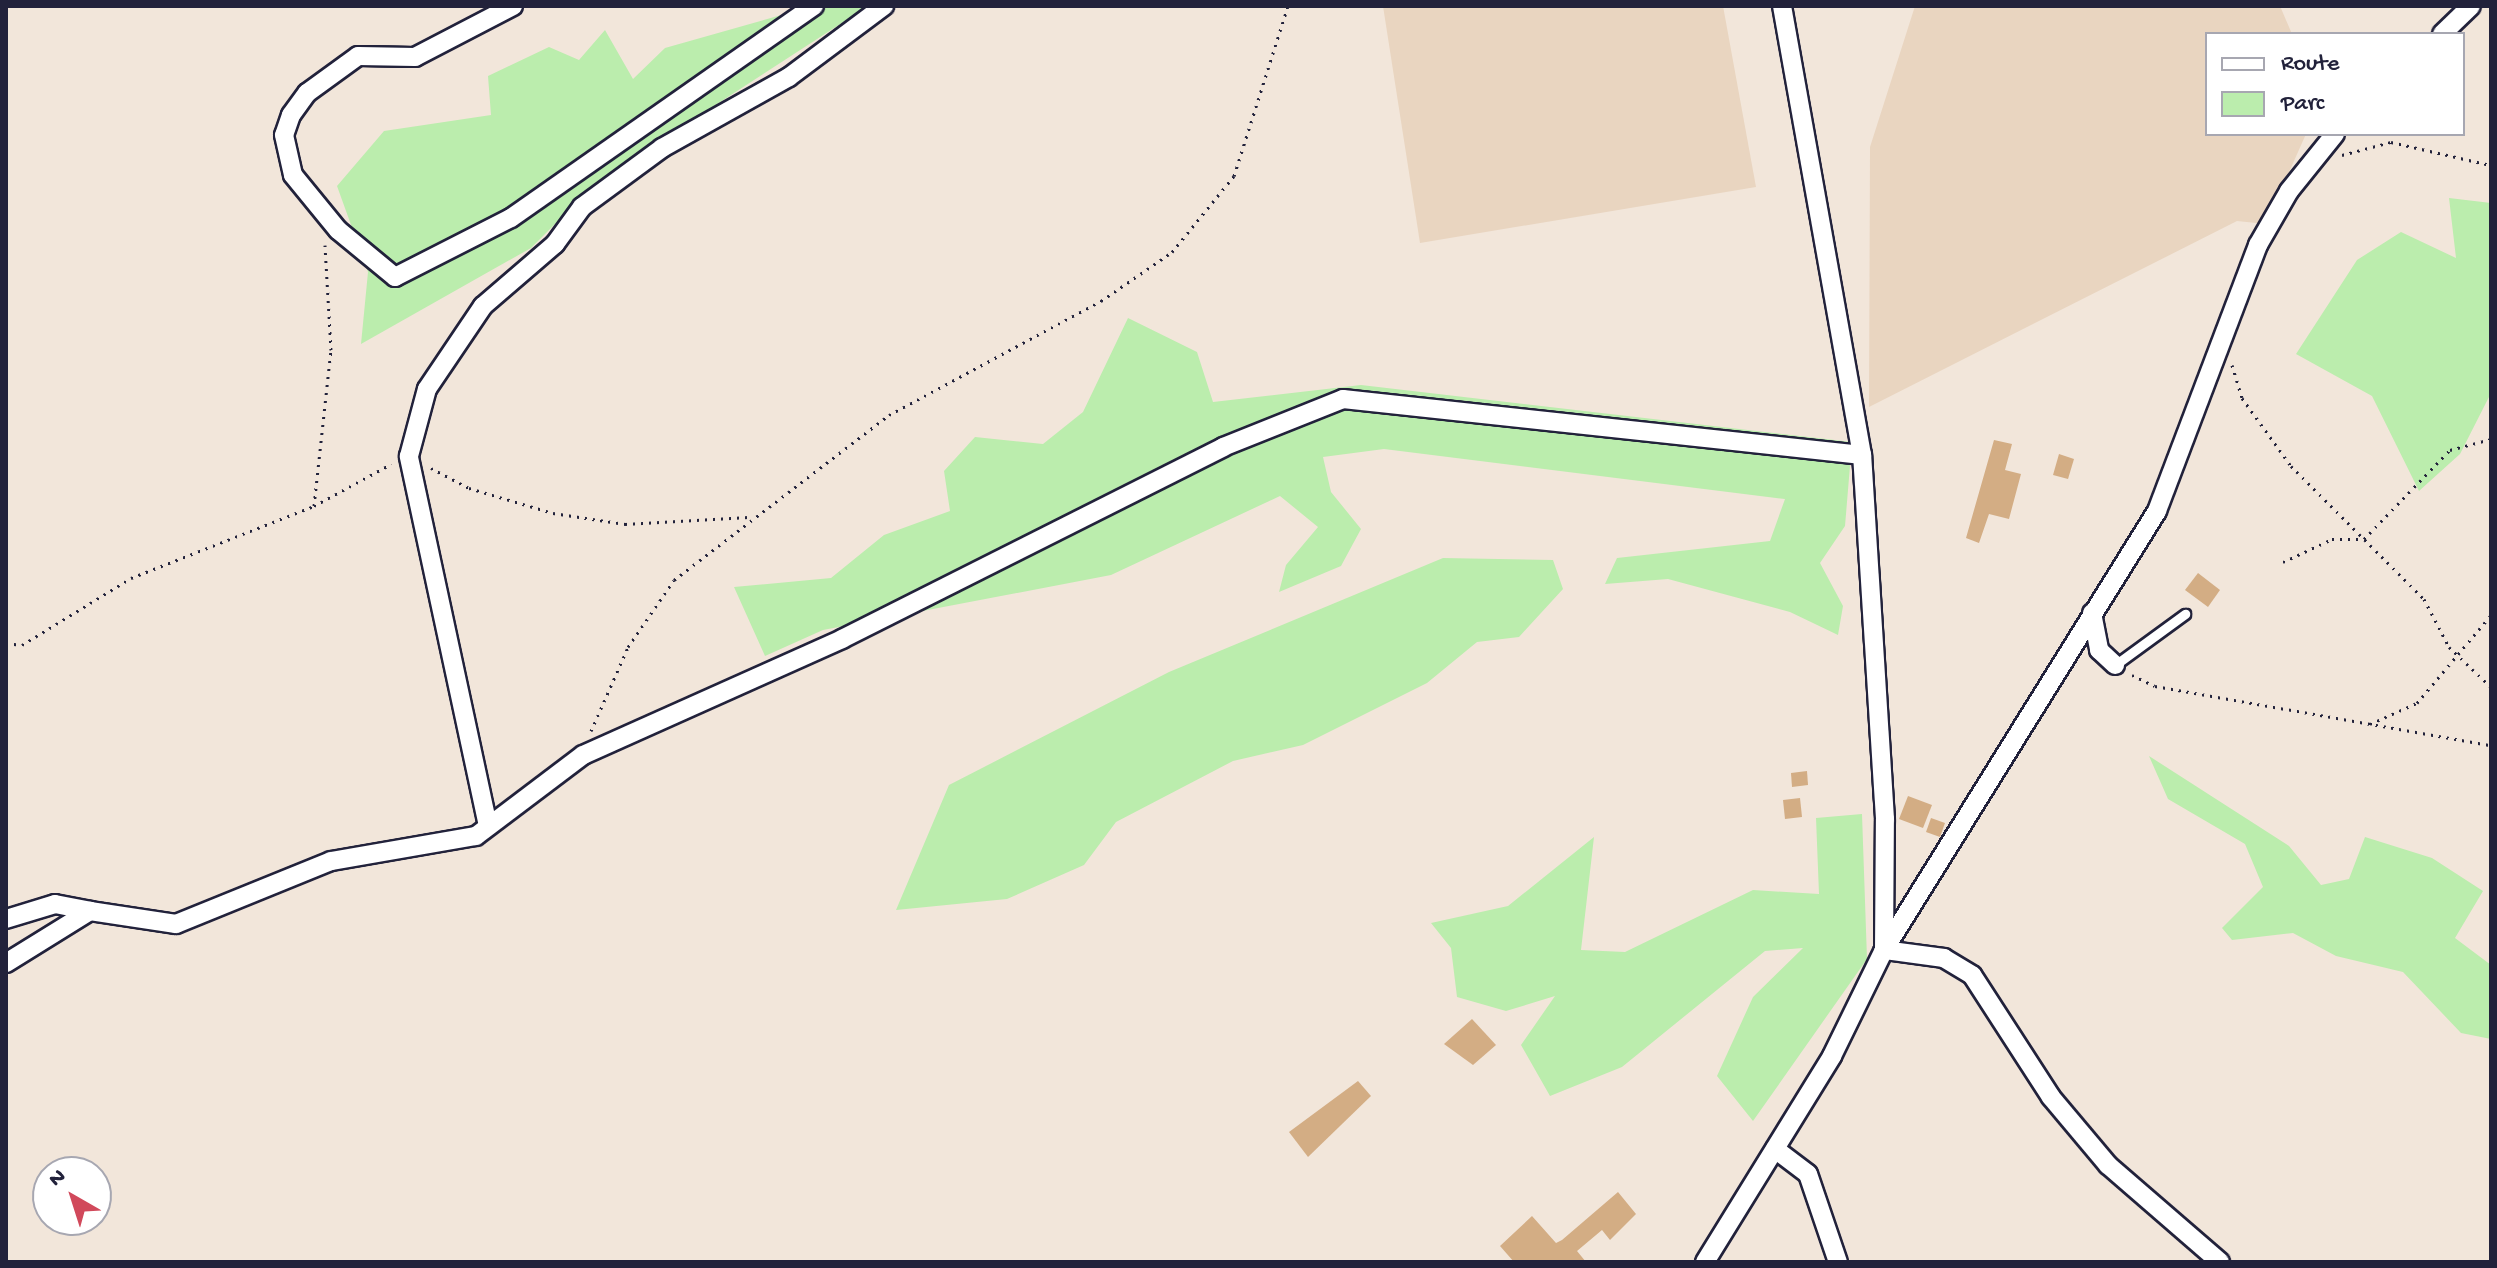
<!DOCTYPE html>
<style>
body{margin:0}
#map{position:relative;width:2497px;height:1268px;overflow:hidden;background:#f2e6da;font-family:"Gochi Hand",sans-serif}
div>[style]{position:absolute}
.built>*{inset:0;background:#e9d5c0}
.green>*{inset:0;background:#bbedad}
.building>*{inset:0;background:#d3ad84}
.path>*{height:3px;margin-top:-1.5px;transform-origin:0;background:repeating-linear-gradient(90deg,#22223b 0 2px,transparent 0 8px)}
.roads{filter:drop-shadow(2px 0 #22223b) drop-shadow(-2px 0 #22223b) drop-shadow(0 2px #22223b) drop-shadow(0 -2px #22223b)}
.service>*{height:9px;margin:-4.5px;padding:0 4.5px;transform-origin:4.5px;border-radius:4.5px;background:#fff}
.minor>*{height:18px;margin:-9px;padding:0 9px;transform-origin:9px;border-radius:9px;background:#fff}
span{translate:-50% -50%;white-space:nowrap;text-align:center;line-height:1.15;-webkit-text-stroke:6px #fff;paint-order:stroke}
.frame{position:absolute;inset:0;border:8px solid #22223b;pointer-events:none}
.legend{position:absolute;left:2205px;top:32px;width:260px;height:104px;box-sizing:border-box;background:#fff;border:2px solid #a7a7b1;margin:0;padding:10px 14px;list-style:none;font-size:24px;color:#22223b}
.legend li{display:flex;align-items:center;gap:16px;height:40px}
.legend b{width:40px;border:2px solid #a7a7b1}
.north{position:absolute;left:32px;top:1156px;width:80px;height:80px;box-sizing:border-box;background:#fff;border:2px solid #a7a7b1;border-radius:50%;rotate:321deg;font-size:22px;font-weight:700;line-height:32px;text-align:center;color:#22223b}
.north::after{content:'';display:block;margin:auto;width:28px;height:36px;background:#d1495b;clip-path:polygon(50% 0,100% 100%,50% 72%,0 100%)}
</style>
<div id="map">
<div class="built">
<i style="clip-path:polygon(1383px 6px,1723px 6px,1756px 187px,1420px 243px)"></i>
<i style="clip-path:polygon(1915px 6px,2280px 6px,2292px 34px,2207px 34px,2207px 134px,2306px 134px,2266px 224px,2237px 221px,1869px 407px,1870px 147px)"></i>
</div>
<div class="green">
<i style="clip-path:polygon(813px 6px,868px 6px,597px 182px,531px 248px,361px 344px,368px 272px,337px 186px,384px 131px,491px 115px,488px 76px,549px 47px,579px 60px,605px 30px,633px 79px,665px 48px)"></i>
<i style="clip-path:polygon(2449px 198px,2491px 203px,2491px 393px,2460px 454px,2419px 491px,2372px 396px,2296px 354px,2357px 260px,2401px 232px,2456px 258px)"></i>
<i style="clip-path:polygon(1128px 318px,1197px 352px,1213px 402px,1361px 385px,1852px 442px,1845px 526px,1820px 563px,1843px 606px,1838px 635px,1790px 612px,1668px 579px,1605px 584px,1617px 558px,1770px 541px,1785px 499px,1384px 449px,1323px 457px,1331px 492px,1361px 529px,1341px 566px,1279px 592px,1286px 565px,1318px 527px,1280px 496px,1111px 575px,823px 630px,765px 656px,734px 587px,831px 578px,884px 535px,950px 511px,944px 471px,975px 437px,1043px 444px,1083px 412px)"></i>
<i style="clip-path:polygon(1443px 558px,1553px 560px,1563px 589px,1519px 637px,1477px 642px,1427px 683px,1303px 745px,1233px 761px,1116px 822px,1084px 865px,1007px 899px,896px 910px,949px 785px,1169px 672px)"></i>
<i style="clip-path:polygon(2149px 756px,2289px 846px,2321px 885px,2349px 879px,2365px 837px,2432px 858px,2483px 891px,2455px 938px,2491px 965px,2491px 1039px,2461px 1033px,2403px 972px,2336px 956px,2293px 933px,2232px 940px,2222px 928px,2263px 887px,2245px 844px,2168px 799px)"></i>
<i style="clip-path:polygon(1862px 814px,1867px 959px,1753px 1121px,1717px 1076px,1753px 997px,1803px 948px,1765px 951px,1622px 1067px,1550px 1096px,1521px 1045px,1555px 996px,1506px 1011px,1457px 997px,1451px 948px,1431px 923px,1508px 906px,1594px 837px,1581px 950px,1625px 952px,1753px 890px,1819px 894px,1816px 818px)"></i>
</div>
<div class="building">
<i style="clip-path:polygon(1994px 440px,2012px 444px,2005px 470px,2021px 474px,2009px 519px,1989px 514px,1979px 543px,1966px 538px)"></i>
<i style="clip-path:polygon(2059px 454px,2074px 459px,2068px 479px,2053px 475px)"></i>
<i style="clip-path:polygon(2198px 573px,2220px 590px,2208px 607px,2185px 590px)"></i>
<i style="clip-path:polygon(1807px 771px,1808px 785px,1792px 787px,1791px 773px)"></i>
<i style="clip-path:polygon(1908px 796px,1932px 805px,1923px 828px,1899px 819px)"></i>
<i style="clip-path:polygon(1800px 798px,1802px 817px,1785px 819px,1783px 800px)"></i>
<i style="clip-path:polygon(1931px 818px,1945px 823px,1940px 837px,1926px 832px)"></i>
<i style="clip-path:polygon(1472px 1019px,1496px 1045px,1473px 1065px,1444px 1044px)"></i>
<i style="clip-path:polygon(1358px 1081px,1371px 1096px,1308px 1157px,1289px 1132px)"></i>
<i style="clip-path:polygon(1618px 1192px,1636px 1214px,1610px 1240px,1602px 1230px,1577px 1251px,1586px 1262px,1514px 1262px,1500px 1246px,1532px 1216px,1556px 1243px,1562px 1240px)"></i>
</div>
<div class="path">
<i style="left:2342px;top:155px;width:51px;rotate:-14.9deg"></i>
<i style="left:2391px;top:142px;width:103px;rotate:13deg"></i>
<i style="left:2232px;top:365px;width:34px;rotate:73deg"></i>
<i style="left:2242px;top:398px;width:84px;rotate:54.2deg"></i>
<i style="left:2291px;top:466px;width:188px;rotate:45deg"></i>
<i style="left:2424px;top:599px;width:54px;rotate:62.5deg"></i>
<i style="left:2449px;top:647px;width:58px;rotate:43.6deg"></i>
<i style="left:431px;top:468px;width:43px;rotate:27.8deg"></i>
<i style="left:469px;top:488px;width:88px;rotate:16.6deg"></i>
<i style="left:553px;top:513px;width:73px;rotate:8.7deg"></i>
<i style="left:625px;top:524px;width:124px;rotate:-3.2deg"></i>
<i style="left:314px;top:506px;width:88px;rotate:-28.6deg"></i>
<i style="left:2283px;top:562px;width:54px;rotate:-25.1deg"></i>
<i style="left:2332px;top:539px;width:32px"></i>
<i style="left:2364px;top:539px;width:124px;rotate:-46deg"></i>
<i style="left:2450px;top:450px;width:42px;rotate:-15deg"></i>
<i style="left:6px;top:643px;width:16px;rotate:7deg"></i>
<i style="left:22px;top:645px;width:128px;rotate:-31.6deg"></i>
<i style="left:131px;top:578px;width:197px;rotate:-21.5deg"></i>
<i style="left:314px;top:506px;width:157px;rotate:-83.8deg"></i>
<i style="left:331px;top:350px;width:105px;rotate:-93.3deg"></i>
<i style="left:2132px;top:675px;width:25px;rotate:26deg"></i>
<i style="left:2155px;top:686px;width:341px;rotate:10deg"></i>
<i style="left:2370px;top:724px;width:51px;rotate:-24.1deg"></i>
<i style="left:2417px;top:703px;width:115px;rotate:-49.9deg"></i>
<i style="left:591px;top:731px;width:92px;rotate:-66.2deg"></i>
<i style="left:628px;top:647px;width:81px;rotate:-55.5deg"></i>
<i style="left:674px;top:580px;width:271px;rotate:-37.5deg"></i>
<i style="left:889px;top:415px;width:241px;rotate:-28.3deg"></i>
<i style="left:1101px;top:301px;width:86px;rotate:-34.6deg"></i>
<i style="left:1172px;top:252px;width:98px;rotate:-50.8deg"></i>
<i style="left:1234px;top:176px;width:178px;rotate:-72.4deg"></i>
</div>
<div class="roads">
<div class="service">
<i style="left:2115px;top:665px;width:87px;rotate:-36.1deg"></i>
</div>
<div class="minor">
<i style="left:513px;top:6px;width:110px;rotate:152.5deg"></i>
<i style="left:415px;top:57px;width:57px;rotate:-179deg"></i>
<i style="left:358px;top:56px;width:63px;rotate:144deg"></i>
<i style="left:307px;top:93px;width:27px;rotate:126deg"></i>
<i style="left:291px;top:115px;width:21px;rotate:109deg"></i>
<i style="left:284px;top:135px;width:41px;rotate:77.3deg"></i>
<i style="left:293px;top:175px;width:71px;rotate:50.7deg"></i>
<i style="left:338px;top:230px;width:74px;rotate:39.5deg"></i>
<i style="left:395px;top:277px;width:130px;rotate:-27deg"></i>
<i style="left:511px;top:218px;width:370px;rotate:-35deg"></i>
<i style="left:2442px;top:34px;width:40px;rotate:-44deg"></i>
<i style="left:2092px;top:613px;width:38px;rotate:79deg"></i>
<i style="left:2099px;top:650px;width:22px;rotate:43deg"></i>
<i style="left:488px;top:826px;width:378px;rotate:-102.1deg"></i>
<i style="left:409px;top:456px;width:69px;rotate:-75deg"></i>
<i style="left:427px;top:389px;width:100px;rotate:-56deg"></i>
<i style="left:483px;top:306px;width:95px;rotate:-40.7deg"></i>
<i style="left:555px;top:244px;width:46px;rotate:-53.9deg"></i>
<i style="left:582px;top:207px;width:99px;rotate:-36.4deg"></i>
<i style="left:662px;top:148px;width:145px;rotate:-29.2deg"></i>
<i style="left:789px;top:77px;width:119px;rotate:-36.8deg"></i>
<i style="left:6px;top:919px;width:51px;rotate:-17deg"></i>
<i style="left:55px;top:904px;width:36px;rotate:11deg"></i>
<i style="left:6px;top:963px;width:99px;rotate:-31.8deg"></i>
<i style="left:90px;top:911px;width:87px;rotate:8.6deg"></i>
<i style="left:176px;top:924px;width:167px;rotate:-22.1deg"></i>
<i style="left:331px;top:861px;width:147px;rotate:-9.8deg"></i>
<i style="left:476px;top:836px;width:134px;rotate:-37.1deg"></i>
<i style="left:583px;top:755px;width:284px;rotate:-24.1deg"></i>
<i style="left:842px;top:639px;width:427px;rotate:-26.7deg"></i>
<i style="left:1223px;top:447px;width:129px;rotate:-21.8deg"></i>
<i style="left:1343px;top:399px;width:522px;rotate:6.16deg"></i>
<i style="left:1775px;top:1149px;width:41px;rotate:37.1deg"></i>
<i style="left:1808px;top:1174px;width:93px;rotate:71.2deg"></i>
<i style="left:1705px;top:1262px;width:242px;rotate:-58.3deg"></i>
<i style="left:1832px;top:1056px;width:118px;rotate:-63.9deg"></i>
<i style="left:1884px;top:950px;width:131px;rotate:-89.6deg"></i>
<i style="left:1885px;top:819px;width:365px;rotate:-93.6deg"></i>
<i style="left:1862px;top:455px;width:456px;rotate:-100.1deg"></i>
<i style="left:2220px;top:1262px;width:148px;rotate:-139.1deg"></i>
<i style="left:2108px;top:1165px;width:89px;rotate:-130deg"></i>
<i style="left:2051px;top:1097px;width:145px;rotate:-122.9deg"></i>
<i style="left:1972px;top:975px;width:33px;rotate:-149deg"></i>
<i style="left:1944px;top:958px;width:61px;rotate:-172.4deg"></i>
<i style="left:1884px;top:950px;width:517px;rotate:-58.12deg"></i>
<i style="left:2157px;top:511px;width:285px;rotate:-69.2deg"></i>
<i style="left:2258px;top:245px;width:62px;rotate:-60.1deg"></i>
<i style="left:2289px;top:191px;width:73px;rotate:-51.1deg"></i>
</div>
</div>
<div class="frame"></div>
<ul class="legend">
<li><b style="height:10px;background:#fff"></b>Route</li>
<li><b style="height:22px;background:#bbedad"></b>Parc</li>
</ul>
<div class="north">N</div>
</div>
